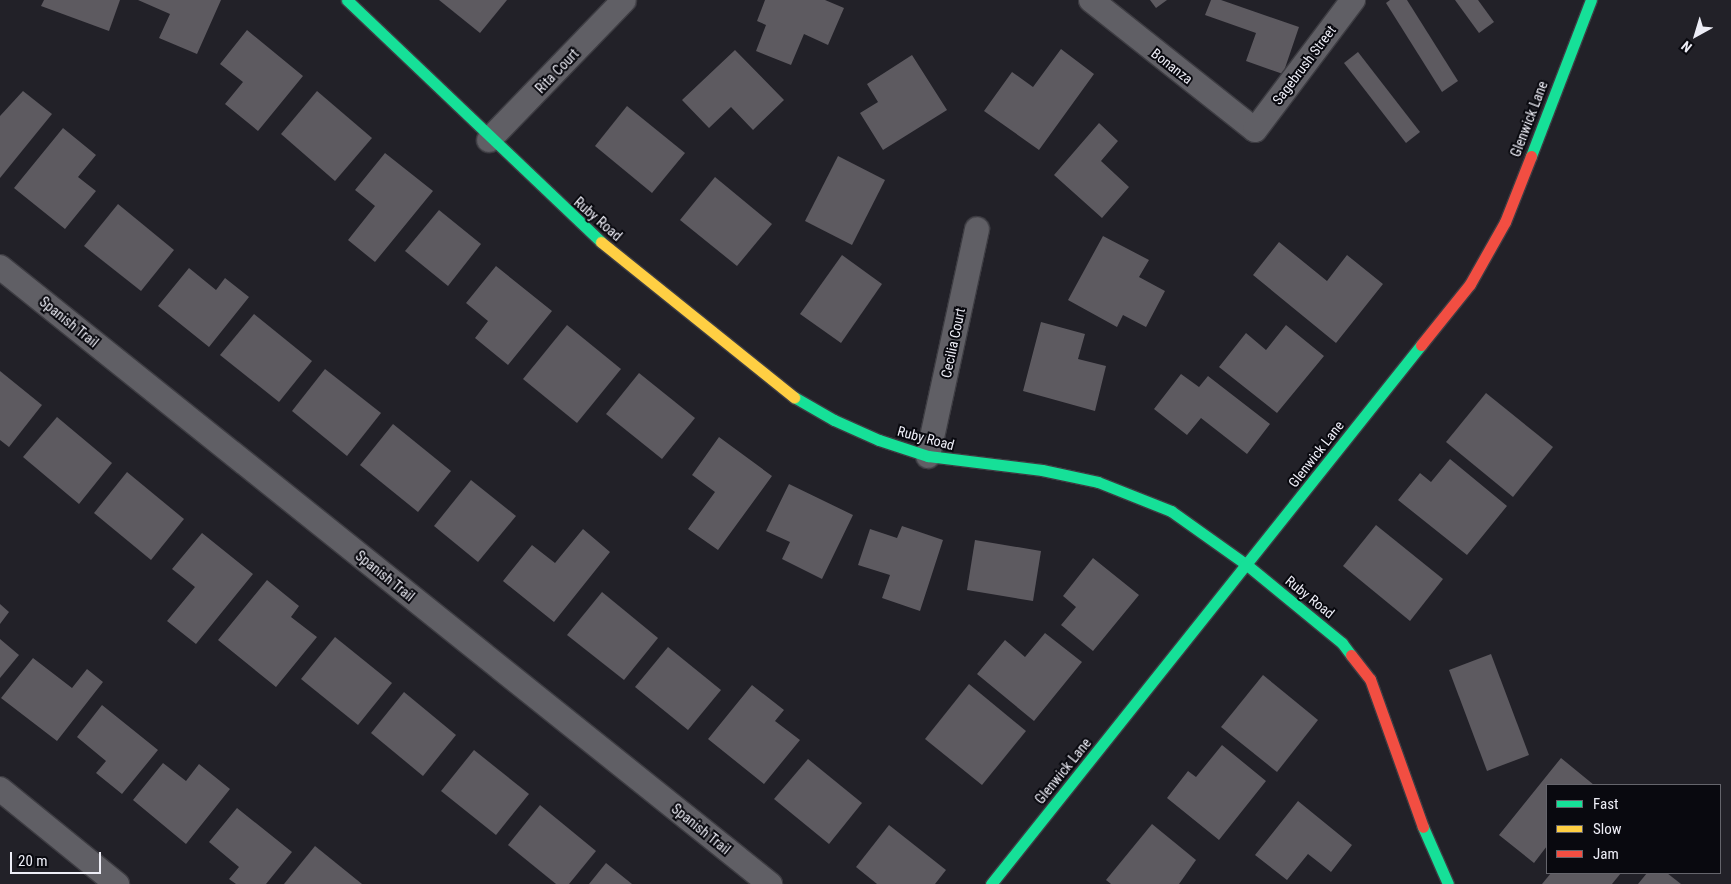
<!DOCTYPE html>
<style>
body{margin:0}
#map{position:relative;width:1731px;height:884px;overflow:hidden;background:#222128;font-family:"Roboto Condensed",sans-serif}
div>[style]{position:absolute}
.building>*{inset:0;background:#5d5a60}
.roads{filter:drop-shadow(1px 0 #3d3c42) drop-shadow(-1px 0 #3d3c42) drop-shadow(0 1px #3d3c42) drop-shadow(0 -1px #3d3c42)}
.street>*{height:24px;margin:-12px;padding:0 12px;transform-origin:12px;border-radius:12px;background:#605f65}
.fast>*{height:11px;margin:-5.5px;padding:0 5.5px;transform-origin:5.5px;border-radius:5.5px;background:#16e098}
.slow>*{height:11px;margin:-5.5px;padding:0 5.5px;transform-origin:5.5px;border-radius:5.5px;background:#ffcf43}
.jam>*{height:11px;margin:-5.5px;padding:0 5.5px;transform-origin:5.5px;border-radius:5.5px;background:#f24e42}
span{translate:-50% -50%;white-space:nowrap;text-align:center;line-height:1.15;-webkit-text-stroke:4px #09090f;paint-order:stroke}
.street-label{font-size:14px;color:#eeeef7}
.legend{position:absolute;left:1546px;top:784px;width:175px;height:90px;box-sizing:border-box;background:#09090f;border:1px solid #65656c;margin:0;padding:6px 9px;list-style:none;font-size:15px;color:#eeeef7}
.legend li{display:flex;align-items:center;gap:10px;height:25px}
.legend b{width:25px;border:1px solid #65656c}
.north{position:absolute;left:1671px;top:10px;width:50px;height:50px;-webkit-text-stroke:4px #09090f;paint-order:stroke;rotate:219deg;font-size:14px;font-weight:700;line-height:20px;text-align:center;color:#eeeef7}
.north::after{content:'';display:block;margin:auto;width:18px;height:22px;background:#eeeef7;clip-path:polygon(50% 0,100% 100%,50% 72%,0 100%)}
.scale{position:absolute;left:10px;top:852px;width:91px;height:22px;box-sizing:border-box;border:2px solid #eeeef7;border-top:0;padding-left:6px;font-size:15px;line-height:18px;white-space:nowrap;color:#eeeef7;-webkit-text-stroke:4px #09090f;paint-order:stroke}
</style>
<div id="map">
<div class="building">
<i style="clip-path:polygon(44px 0,120px 0,109px 31px,41px 6px)"></i>
<i style="clip-path:polygon(138px 0,221px 0,197px 54px,159px 38px,170px 14px)"></i>
<i style="clip-path:polygon(439px 0,507px 0,480px 33px)"></i>
<i style="clip-path:polygon(765px 0,825px 0,844px 8px,828px 45px,804px 34px,791px 65px,756px 51px,766px 25px,757px 21px)"></i>
<i style="clip-path:polygon(1150px 0,1167px 0,1156px 8px)"></i>
<i style="clip-path:polygon(1211px 0,1221px 0,1299px 27px,1283px 74px,1246px 61px,1256px 33px,1205px 15px)"></i>
<i style="clip-path:polygon(1390px 0,1407px 0,1458px 81px,1442px 92px,1386px 3px)"></i>
<i style="clip-path:polygon(1455px 0,1478px 0,1494px 22px,1479px 33px)"></i>
<i style="clip-path:polygon(247px 30px,303px 76px,258px 131px,225px 104px,243px 82px,220px 64px)"></i>
<i style="clip-path:polygon(1061px 49px,1094px 74px,1039px 150px,984px 111px,1012px 72px,1033px 87px)"></i>
<i style="clip-path:polygon(735px 50px,784px 100px,753px 130px,731px 107px,709px 128px,682px 100px)"></i>
<i style="clip-path:polygon(1358px 52px,1420px 132px,1406px 143px,1344px 63px)"></i>
<i style="clip-path:polygon(912px 55px,947px 110px,883px 150px,860px 113px,878px 102px,867px 84px)"></i>
<i style="clip-path:polygon(23px 91px,52px 114px,0 178px,0 116px)"></i>
<i style="clip-path:polygon(317px 91px,372px 138px,335px 181px,281px 134px)"></i>
<i style="clip-path:polygon(627px 106px,685px 153px,652px 193px,595px 146px)"></i>
<i style="clip-path:polygon(1099px 123px,1118px 141px,1101px 161px,1129px 187px,1102px 218px,1054px 175px)"></i>
<i style="clip-path:polygon(63px 128px,96px 155px,78px 177px,96px 191px,65px 229px,14px 188px)"></i>
<i style="clip-path:polygon(385px 153px,433px 191px,375px 262px,348px 240px,375px 206px,355px 190px)"></i>
<i style="clip-path:polygon(838px 156px,885px 180px,852px 245px,805px 221px)"></i>
<i style="clip-path:polygon(715px 177px,772px 224px,737px 266px,680px 220px)"></i>
<i style="clip-path:polygon(118px 204px,174px 250px,141px 291px,84px 246px)"></i>
<i style="clip-path:polygon(439px 210px,481px 244px,448px 286px,405px 251px)"></i>
<i style="clip-path:polygon(1103px 236px,1149px 260px,1139px 277px,1165px 291px,1146px 327px,1123px 315px,1117px 327px,1068px 300px)"></i>
<i style="clip-path:polygon(1279px 242px,1327px 281px,1347px 255px,1383px 284px,1336px 343px,1253px 275px)"></i>
<i style="clip-path:polygon(842px 255px,882px 284px,841px 343px,800px 314px)"></i>
<i style="clip-path:polygon(496px 266px,552px 311px,508px 365px,475px 338px,488px 321px,466px 303px)"></i>
<i style="clip-path:polygon(189px 268px,216px 290px,225px 278px,249px 297px,209px 347px,158px 306px)"></i>
<i style="clip-path:polygon(254px 314px,312px 361px,279px 402px,220px 355px)"></i>
<i style="clip-path:polygon(1041px 322px,1085px 334px,1078px 359px,1106px 366px,1095px 411px,1023px 391px)"></i>
<i style="clip-path:polygon(567px 325px,621px 369px,577px 423px,523px 379px)"></i>
<i style="clip-path:polygon(1286px 325px,1324px 356px,1277px 413px,1219px 367px,1246px 333px,1266px 350px)"></i>
<i style="clip-path:polygon(325px 369px,381px 413px,347px 456px,292px 411px)"></i>
<i style="clip-path:polygon(0 371px,42px 405px,9px 447px,0 440px)"></i>
<i style="clip-path:polygon(639px 373px,695px 418px,662px 459px,606px 414px)"></i>
<i style="clip-path:polygon(1181px 374px,1199px 387px,1208px 376px,1270px 424px,1247px 454px,1201px 418px,1187px 435px,1154px 409px)"></i>
<i style="clip-path:polygon(1486px 393px,1553px 447px,1513px 497px,1446px 442px)"></i>
<i style="clip-path:polygon(57px 417px,112px 463px,79px 504px,23px 457px)"></i>
<i style="clip-path:polygon(393px 424px,451px 471px,418px 512px,360px 465px)"></i>
<i style="clip-path:polygon(719px 437px,772px 476px,718px 550px,688px 529px,715px 492px,692px 475px)"></i>
<i style="clip-path:polygon(1450px 459px,1507px 506px,1467px 555px,1398px 500px,1420px 473px,1431px 482px)"></i>
<i style="clip-path:polygon(127px 472px,184px 519px,151px 560px,94px 513px)"></i>
<i style="clip-path:polygon(471px 480px,516px 516px,478px 562px,434px 526px)"></i>
<i style="clip-path:polygon(789px 484px,853px 515px,822px 579px,782px 559px,790px 542px,766px 531px)"></i>
<i style="clip-path:polygon(1376px 525px,1443px 579px,1410px 621px,1343px 566px)"></i>
<i style="clip-path:polygon(902px 526px,943px 540px,920px 611px,882px 598px,890px 575px,858px 565px,870px 529px,897px 538px)"></i>
<i style="clip-path:polygon(583px 529px,610px 552px,554px 622px,503px 581px,532px 545px,555px 563px)"></i>
<i style="clip-path:polygon(202px 533px,253px 574px,196px 644px,167px 621px,195px 587px,172px 569px)"></i>
<i style="clip-path:polygon(975px 540px,1041px 551px,1033px 601px,967px 590px)"></i>
<i style="clip-path:polygon(1093px 558px,1139px 595px,1093px 651px,1061px 625px,1076px 607px,1063px 596px)"></i>
<i style="clip-path:polygon(267px 580px,299px 606px,291px 617px,317px 637px,276px 687px,218px 640px)"></i>
<i style="clip-path:polygon(602px 592px,658px 638px,624px 680px,567px 635px)"></i>
<i style="clip-path:polygon(0 604px,9px 612px,0 624px)"></i>
<i style="clip-path:polygon(1045px 633px,1082px 662px,1034px 721px,977px 674px,1005px 640px,1025px 657px)"></i>
<i style="clip-path:polygon(335px 637px,392px 683px,358px 725px,301px 679px)"></i>
<i style="clip-path:polygon(0 639px,19px 655px,0 678px)"></i>
<i style="clip-path:polygon(668px 647px,721px 690px,688px 730px,635px 687px)"></i>
<i style="clip-path:polygon(1491px 654px,1529px 755px,1487px 771px,1449px 670px)"></i>
<i style="clip-path:polygon(33px 658px,72px 688px,87px 669px,103px 682px,57px 741px,1px 698px)"></i>
<i style="clip-path:polygon(1263px 675px,1318px 720px,1277px 772px,1221px 727px)"></i>
<i style="clip-path:polygon(969px 684px,1026px 731px,982px 785px,925px 739px)"></i>
<i style="clip-path:polygon(752px 685px,784px 710px,775px 721px,800px 740px,764px 784px,708px 739px)"></i>
<i style="clip-path:polygon(404px 692px,456px 735px,423px 776px,371px 733px)"></i>
<i style="clip-path:polygon(102px 705px,158px 750px,122px 794px,96px 773px,106px 761px,77px 737px)"></i>
<i style="clip-path:polygon(1222px 745px,1266px 781px,1219px 840px,1167px 798px,1188px 771px,1196px 777px)"></i>
<i style="clip-path:polygon(474px 750px,529px 794px,496px 835px,441px 791px)"></i>
<i style="clip-path:polygon(1561px 758px,1594px 785px,1547px 785px,1547px 846px,1534px 863px,1499px 835px)"></i>
<i style="clip-path:polygon(808px 759px,862px 803px,829px 844px,774px 799px)"></i>
<i style="clip-path:polygon(163px 763px,186px 781px,199px 764px,230px 789px,186px 844px,133px 800px)"></i>
<i style="clip-path:polygon(1298px 801px,1352px 845px,1331px 872px,1308px 854px,1287px 880px,1255px 855px)"></i>
<i style="clip-path:polygon(540px 805px,596px 851px,569px 884px,556px 884px,508px 845px)"></i>
<i style="clip-path:polygon(237px 808px,292px 852px,266px 884px,236px 884px,229px 879px,239px 867px,209px 842px)"></i>
<i style="clip-path:polygon(1152px 824px,1196px 860px,1179px 884px,1111px 884px,1106px 880px)"></i>
<i style="clip-path:polygon(889px 825px,946px 870px,935px 884px,877px 884px,856px 867px)"></i>
<i style="clip-path:polygon(315px 846px,362px 884px,284px 884px)"></i>
<i style="clip-path:polygon(606px 863px,632px 884px,589px 884px)"></i>
<i style="clip-path:polygon(1551px 873px,1621px 873px,1612px 884px,1542px 884px)"></i>
<i style="clip-path:polygon(1647px 873px,1667px 873px,1681px 884px,1638px 884px)"></i>
</div>
<div class="roads">
<div class="street">
<i style="left:1091px;top:0;width:209px;rotate:38.4deg"></i>
<i style="left:1255px;top:130px;width:163px;rotate:-53deg"></i>
<i style="left:489px;top:140px;width:194px;rotate:-46deg"></i>
<i style="left:0;top:267px;width:987px;rotate:38.71deg"></i>
<i style="left:928px;top:456px;width:232px;rotate:-77.8deg"></i>
<i style="left:0;top:789px;width:151px;rotate:39.1deg"></i>
</div>
<div class="fast">
<i style="left:347px;top:0;width:351px;rotate:43.6deg"></i>
<i style="left:1531px;top:156px;width:167px;rotate:-69deg"></i>
<i style="left:794px;top:397px;width:46px;rotate:29.9deg"></i>
<i style="left:834px;top:420px;width:49px;rotate:24deg"></i>
<i style="left:879px;top:440px;width:52px;rotate:18.1deg"></i>
<i style="left:928px;top:456px;width:115px;rotate:7deg"></i>
<i style="left:1042px;top:470px;width:57px;rotate:12.1deg"></i>
<i style="left:1098px;top:482px;width:79px;rotate:21.7deg"></i>
<i style="left:1171px;top:511px;width:93px;rotate:35.4deg"></i>
<i style="left:1247px;top:565px;width:123px;rotate:39.4deg"></i>
<i style="left:1342px;top:643px;width:15px;rotate:53deg"></i>
<i style="left:1423px;top:827px;width:62px;rotate:66.3deg"></i>
<i style="left:991px;top:884px;width:690px;rotate:-51.42deg"></i>
</div>
<div class="slow">
<i style="left:601px;top:242px;width:248px;rotate:38.8deg"></i>
</div>
<div class="jam">
<i style="left:1421px;top:345px;width:78px;rotate:-51.2deg"></i>
<i style="left:1470px;top:284px;width:71px;rotate:-60.6deg"></i>
<i style="left:1505px;top:222px;width:71px;rotate:-68.5deg"></i>
<i style="left:1351px;top:655px;width:31px;rotate:52deg"></i>
<i style="left:1370px;top:679px;width:157px;rotate:70.3deg"></i>
</div>
</div>
<div class="street-label">
<span style="left:1304px;top:65px;rotate:-53deg">Sagebrush Street</span>
<span style="left:1172px;top:66px;rotate:38deg">Bonanza</span>
<span style="left:557px;top:71px;rotate:-46deg">Rita Court</span>
<span style="left:1529px;top:119px;rotate:-69deg">Glenwick Lane</span>
<span style="left:598px;top:219px;rotate:41deg">Ruby Road</span>
<span style="left:69px;top:322px;rotate:39deg">Spanish Trail</span>
<span style="left:953px;top:343px;rotate:-78deg">Cecilia Court</span>
<span style="left:926px;top:438px;rotate:15deg">Ruby Road</span>
<span style="left:1316px;top:454px;rotate:-52deg">Glenwick Lane</span>
<span style="left:385px;top:576px;rotate:39deg">Spanish Trail</span>
<span style="left:1310px;top:597px;rotate:39deg">Ruby Road</span>
<span style="left:1063px;top:771px;rotate:-51deg">Glenwick Lane</span>
<span style="left:701px;top:829px;rotate:39deg">Spanish Trail</span>
</div>
<ul class="legend">
<li><b style="height:6px;background:#16e098"></b>Fast</li>
<li><b style="height:6px;background:#ffcf43"></b>Slow</li>
<li><b style="height:6px;background:#f24e42"></b>Jam</li>
</ul>
<div class="north">N</div>
<div class="scale">20 m</div>
</div>
